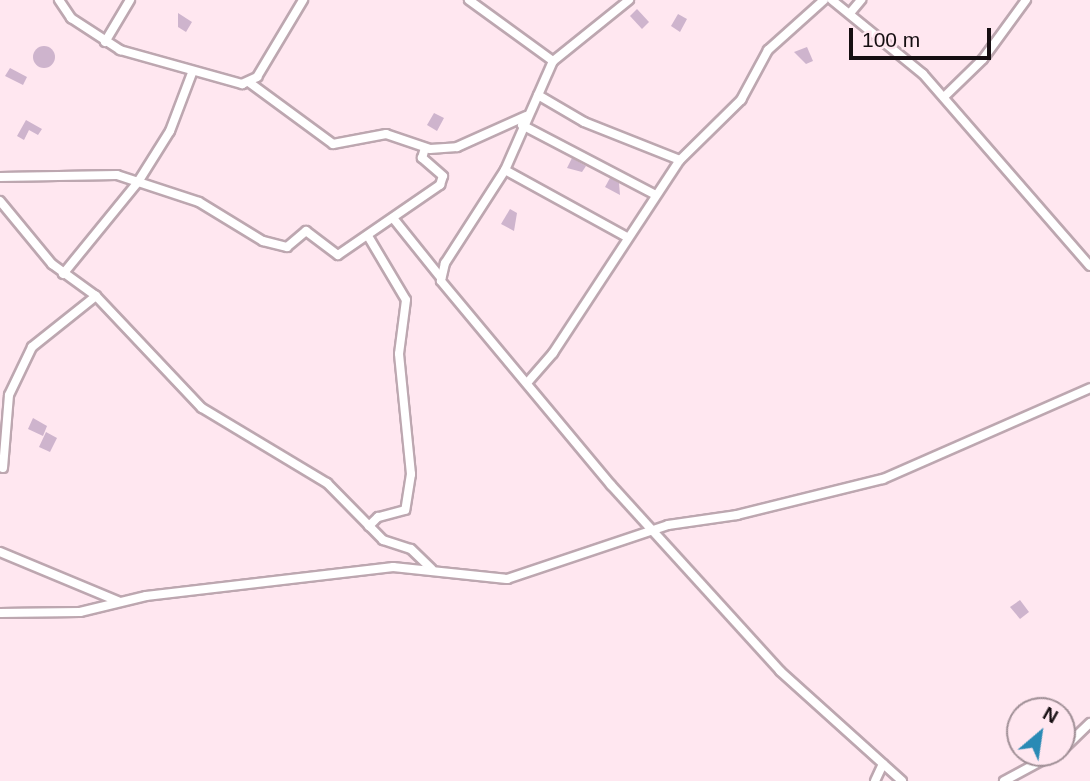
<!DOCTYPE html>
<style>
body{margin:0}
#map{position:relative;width:1090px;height:781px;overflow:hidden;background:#ffe7f0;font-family:Arial,sans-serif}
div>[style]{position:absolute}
.building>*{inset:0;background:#ceb4cd}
.round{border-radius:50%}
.roads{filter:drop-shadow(2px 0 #bda7b0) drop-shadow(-2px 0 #bda7b0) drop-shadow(0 2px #bda7b0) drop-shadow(0 -2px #bda7b0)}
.minor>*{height:8px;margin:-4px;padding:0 4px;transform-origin:4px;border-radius:4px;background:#fff}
span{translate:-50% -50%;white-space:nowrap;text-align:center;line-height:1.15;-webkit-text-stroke:6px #ffe7f0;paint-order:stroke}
.north{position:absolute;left:1006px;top:697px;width:70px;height:70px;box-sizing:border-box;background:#ffe7f0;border:2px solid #a19097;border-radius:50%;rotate:29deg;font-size:19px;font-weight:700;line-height:28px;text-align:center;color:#150e11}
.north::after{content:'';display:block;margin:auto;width:24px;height:32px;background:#2a8ab5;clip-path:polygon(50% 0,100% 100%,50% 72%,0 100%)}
.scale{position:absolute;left:849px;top:28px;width:142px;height:32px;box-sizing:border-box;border:4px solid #150e11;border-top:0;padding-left:9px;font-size:21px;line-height:24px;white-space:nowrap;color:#150e11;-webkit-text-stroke:5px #ffe7f0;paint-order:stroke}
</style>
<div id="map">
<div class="building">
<i style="clip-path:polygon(637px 9px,649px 22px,642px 29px,630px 16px)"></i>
<i style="clip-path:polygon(178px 13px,192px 22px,186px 32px,178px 27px)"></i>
<i style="clip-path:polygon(678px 14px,687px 19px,680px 32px,671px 26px)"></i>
<i class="round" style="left:33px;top:46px;width:22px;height:22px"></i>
<i style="clip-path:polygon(807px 47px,813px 61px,806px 64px,794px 52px)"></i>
<i style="clip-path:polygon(10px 68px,27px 77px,23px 85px,5px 76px)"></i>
<i style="clip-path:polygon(434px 113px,444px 118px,437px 131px,427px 125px)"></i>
<i style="clip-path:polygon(26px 120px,42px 129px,38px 135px,29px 130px,24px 140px,17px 136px)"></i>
<i style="clip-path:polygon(572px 158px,586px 166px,582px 172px,567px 168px)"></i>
<i style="clip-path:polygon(610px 178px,619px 183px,620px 195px,605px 187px)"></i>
<i style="clip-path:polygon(510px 209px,517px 213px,514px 231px,501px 224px)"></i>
<i style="clip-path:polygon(33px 418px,47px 426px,43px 436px,28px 429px)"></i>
<i style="clip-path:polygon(46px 432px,57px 438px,50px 452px,39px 447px)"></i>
<i style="clip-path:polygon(1020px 600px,1029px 612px,1020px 619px,1010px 607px)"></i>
</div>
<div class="roads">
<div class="minor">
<i style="left:59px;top:0;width:22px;rotate:56deg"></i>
<i style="left:71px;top:18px;width:59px;rotate:33.1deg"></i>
<i style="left:120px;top:50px;width:127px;rotate:15.6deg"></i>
<i style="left:242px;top:84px;width:17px;rotate:-25deg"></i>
<i style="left:257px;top:77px;width:90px;rotate:-59.1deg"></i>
<i style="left:469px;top:0;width:104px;rotate:36deg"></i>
<i style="left:629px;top:0;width:97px;rotate:141.2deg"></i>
<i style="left:553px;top:61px;width:119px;rotate:113.8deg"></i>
<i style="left:505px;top:170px;width:111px;rotate:122.8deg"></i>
<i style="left:445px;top:263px;width:18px;rotate:103deg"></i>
<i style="left:441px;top:281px;width:266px;rotate:50.2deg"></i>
<i style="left:611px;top:485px;width:251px;rotate:47.7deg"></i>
<i style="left:780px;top:671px;width:164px;rotate:42deg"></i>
<i style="left:832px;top:0;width:117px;rotate:39.1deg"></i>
<i style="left:923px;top:74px;width:254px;rotate:49deg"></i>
<i style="left:851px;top:12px;width:16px;rotate:-50deg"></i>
<i style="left:105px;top:42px;width:49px;rotate:-59.2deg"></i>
<i style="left:250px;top:83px;width:103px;rotate:36.3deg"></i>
<i style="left:333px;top:144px;width:54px;rotate:-10.7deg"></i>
<i style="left:386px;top:134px;width:46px;rotate:18.8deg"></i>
<i style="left:430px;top:149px;width:27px;rotate:-4deg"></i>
<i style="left:457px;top:147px;width:76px;rotate:-24.2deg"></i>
<i style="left:538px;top:95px;width:53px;rotate:30.4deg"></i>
<i style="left:584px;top:122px;width:103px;rotate:21.6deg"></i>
<i style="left:944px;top:97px;width:54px;rotate:-44.3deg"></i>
<i style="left:983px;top:59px;width:73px;rotate:-53.9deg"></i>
<i style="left:522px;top:125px;width:151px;rotate:27.6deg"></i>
<i style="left:505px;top:170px;width:139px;rotate:28.8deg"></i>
<i style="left:0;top:177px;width:117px;rotate:-1deg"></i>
<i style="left:117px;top:175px;width:86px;rotate:18.2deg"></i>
<i style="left:199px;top:202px;width:75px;rotate:31.4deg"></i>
<i style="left:263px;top:241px;width:25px;rotate:14deg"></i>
<i style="left:287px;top:247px;width:25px;rotate:-40deg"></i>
<i style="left:306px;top:231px;width:40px;rotate:37deg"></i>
<i style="left:338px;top:255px;width:124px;rotate:-34.5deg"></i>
<i style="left:440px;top:185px;width:9px;rotate:-72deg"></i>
<i style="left:443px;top:176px;width:28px;rotate:-139deg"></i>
<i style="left:422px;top:158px;width:10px;rotate:-73deg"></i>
<i style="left:0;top:201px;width:82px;rotate:50.5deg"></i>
<i style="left:52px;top:264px;width:54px;rotate:36deg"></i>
<i style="left:96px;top:296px;width:154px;rotate:46.6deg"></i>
<i style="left:202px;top:408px;width:146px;rotate:31deg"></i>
<i style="left:327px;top:483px;width:80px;rotate:45.5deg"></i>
<i style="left:383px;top:540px;width:29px;rotate:18deg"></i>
<i style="left:411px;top:549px;width:29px;rotate:44deg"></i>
<i style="left:393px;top:218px;width:77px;rotate:51.3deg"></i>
<i style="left:368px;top:236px;width:74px;rotate:59.3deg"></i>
<i style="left:406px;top:300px;width:54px;rotate:97.4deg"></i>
<i style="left:399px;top:354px;width:121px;rotate:84.3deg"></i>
<i style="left:411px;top:474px;width:36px;rotate:99deg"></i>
<i style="left:405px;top:510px;width:28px;rotate:165deg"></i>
<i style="left:378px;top:517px;width:13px;rotate:135deg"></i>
<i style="left:63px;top:274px;width:119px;rotate:-50.8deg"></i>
<i style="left:138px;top:182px;width:60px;rotate:-57.9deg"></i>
<i style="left:170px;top:131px;width:62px;rotate:-69.2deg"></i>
<i style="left:527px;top:383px;width:40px;rotate:-49deg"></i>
<i style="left:553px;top:353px;width:231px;rotate:-56.7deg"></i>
<i style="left:680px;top:160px;width:86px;rotate:-44.5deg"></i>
<i style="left:741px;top:100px;width:57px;rotate:-61.6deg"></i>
<i style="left:768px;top:50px;width:75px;rotate:-41.8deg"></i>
<i style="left:3px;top:468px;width:73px;rotate:-85.3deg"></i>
<i style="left:9px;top:395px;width:53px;rotate:-64.4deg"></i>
<i style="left:32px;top:347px;width:82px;rotate:-38.6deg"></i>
<i style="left:0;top:552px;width:130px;rotate:22.6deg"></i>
<i style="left:0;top:613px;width:80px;rotate:-0.7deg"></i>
<i style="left:80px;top:612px;width:68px;rotate:-13.6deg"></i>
<i style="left:146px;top:596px;width:249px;rotate:-6.7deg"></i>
<i style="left:393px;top:567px;width:115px;rotate:6deg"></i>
<i style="left:507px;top:579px;width:170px;rotate:-18.5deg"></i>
<i style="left:668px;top:525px;width:70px;rotate:-8.2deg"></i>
<i style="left:737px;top:515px;width:150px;rotate:-13.9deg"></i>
<i style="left:883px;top:479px;width:226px;rotate:-23.7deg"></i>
<i style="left:1062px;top:750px;width:39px;rotate:-44deg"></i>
<i style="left:875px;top:781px;width:19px;rotate:-65deg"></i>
<i style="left:1004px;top:781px;width:59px;rotate:-28.3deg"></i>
</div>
</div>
<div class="north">N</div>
<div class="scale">100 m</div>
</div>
